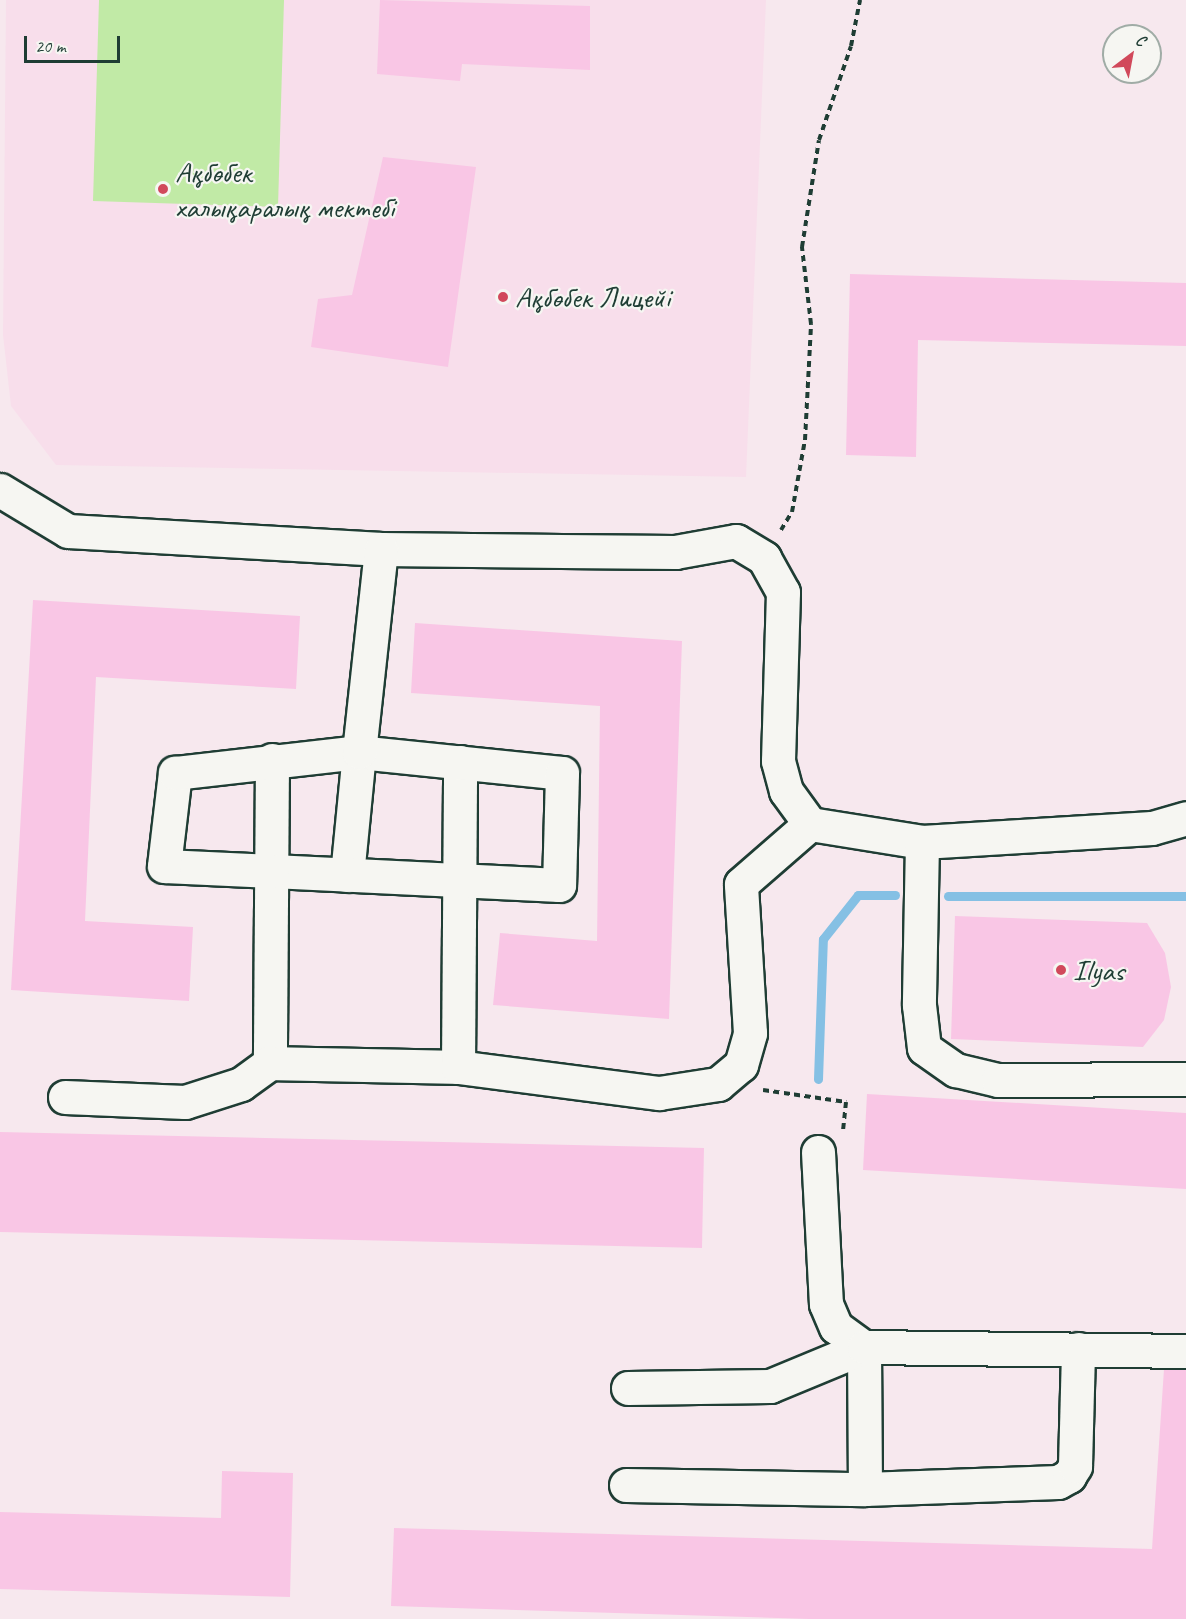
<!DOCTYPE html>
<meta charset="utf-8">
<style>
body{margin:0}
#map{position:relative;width:1186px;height:1619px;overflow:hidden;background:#f7e8ee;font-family:Caveat,sans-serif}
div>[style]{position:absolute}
.built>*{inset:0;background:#f8deeb}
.green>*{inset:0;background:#c1eaa6}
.stream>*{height:9px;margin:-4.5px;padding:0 4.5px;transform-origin:4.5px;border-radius:4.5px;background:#85c0e4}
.building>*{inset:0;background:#f9c6e5}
.path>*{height:4px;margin-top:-2px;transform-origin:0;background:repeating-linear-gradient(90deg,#1f3d34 0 6px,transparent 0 10.5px)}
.roads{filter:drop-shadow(2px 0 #1f3d34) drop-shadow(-2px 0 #1f3d34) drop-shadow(0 2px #1f3d34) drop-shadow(0 -2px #1f3d34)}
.minor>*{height:33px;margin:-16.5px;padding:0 16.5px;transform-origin:16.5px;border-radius:16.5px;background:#f6f6f2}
.dots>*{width:16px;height:16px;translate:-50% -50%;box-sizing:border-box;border:3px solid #f6f6f2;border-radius:50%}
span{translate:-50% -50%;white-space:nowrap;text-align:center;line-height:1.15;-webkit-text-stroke:4.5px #f6f6f2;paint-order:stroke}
.poi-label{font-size:30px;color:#1f3d34}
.left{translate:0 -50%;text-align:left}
.north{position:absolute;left:1102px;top:24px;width:60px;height:60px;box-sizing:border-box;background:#f6f6f2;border:2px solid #a0aca6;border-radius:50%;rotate:32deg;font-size:16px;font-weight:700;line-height:24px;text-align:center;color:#1f3d34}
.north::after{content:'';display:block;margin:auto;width:21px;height:27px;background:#d1495b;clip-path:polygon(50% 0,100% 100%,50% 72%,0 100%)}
.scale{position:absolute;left:24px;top:36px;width:96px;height:27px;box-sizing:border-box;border:3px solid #1f3d34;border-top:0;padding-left:8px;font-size:18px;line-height:21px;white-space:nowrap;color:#1f3d34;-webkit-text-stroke:4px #f6f6f2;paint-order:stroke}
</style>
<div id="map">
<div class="built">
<i style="clip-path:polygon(6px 0,766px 0,746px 477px,56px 465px,11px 406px,3px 335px)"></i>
</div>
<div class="green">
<i style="clip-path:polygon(99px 0,284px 0,278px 207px,93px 201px)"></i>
</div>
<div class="stream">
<i style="left:948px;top:896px;width:238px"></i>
<i style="left:818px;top:1079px;width:140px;rotate:-88deg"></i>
<i style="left:823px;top:939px;width:56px;rotate:-51.5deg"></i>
<i style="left:858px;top:895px;width:37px"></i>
</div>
<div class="building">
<i style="clip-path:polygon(380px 0,590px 6px,590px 70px,462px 64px,460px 81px,377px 74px)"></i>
<i style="clip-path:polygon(383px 157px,476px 167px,448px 367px,311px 347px,318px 299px,352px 295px)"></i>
<i style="clip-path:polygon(850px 274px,1186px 283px,1186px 346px,918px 340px,916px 457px,846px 455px)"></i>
<i style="clip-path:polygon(33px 600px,300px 616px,296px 689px,96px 677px,85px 921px,193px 927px,189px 1001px,11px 990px)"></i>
<i style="clip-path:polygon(415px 623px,682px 641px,669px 1019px,493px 1005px,500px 933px,597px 941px,600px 706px,411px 693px)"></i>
<i style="clip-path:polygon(955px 916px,1147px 923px,1165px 953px,1171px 987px,1164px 1020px,1143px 1047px,951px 1039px)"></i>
<i style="clip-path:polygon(867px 1094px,1186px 1113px,1186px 1189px,863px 1170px)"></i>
<i style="clip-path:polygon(0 1132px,704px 1148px,702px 1248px,0 1232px)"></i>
<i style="clip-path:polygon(1164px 1369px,1186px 1370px,1186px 1619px,809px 1619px,391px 1606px,394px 1528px,1152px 1549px)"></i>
<i style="clip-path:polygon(222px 1471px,293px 1473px,290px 1597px,0 1589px,0 1512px,221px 1518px)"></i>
</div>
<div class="path">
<i style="left:781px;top:530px;width:21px;rotate:-59deg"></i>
<i style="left:792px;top:512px;width:73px;rotate:-79.8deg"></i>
<i style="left:805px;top:440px;width:116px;rotate:-87deg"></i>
<i style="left:811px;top:324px;width:78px;rotate:-96.7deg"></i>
<i style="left:802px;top:247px;width:108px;rotate:-81deg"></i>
<i style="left:819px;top:140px;width:99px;rotate:-71.2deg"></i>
<i style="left:851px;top:46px;width:47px;rotate:-78.9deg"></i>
<i style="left:763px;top:1090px;width:84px;rotate:8.2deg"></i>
<i style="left:846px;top:1102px;width:29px;rotate:96deg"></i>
</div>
<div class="roads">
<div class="minor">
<i style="left:0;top:490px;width:79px;rotate:31.1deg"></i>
<i style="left:68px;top:531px;width:314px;rotate:3.3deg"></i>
<i style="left:381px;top:549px;width:294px;rotate:0.6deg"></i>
<i style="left:675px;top:552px;width:62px;rotate:-10.2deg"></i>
<i style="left:736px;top:541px;width:33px;rotate:31deg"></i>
<i style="left:764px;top:558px;width:39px;rotate:61deg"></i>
<i style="left:783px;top:592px;width:169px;rotate:91.7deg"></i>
<i style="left:778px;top:761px;width:31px;rotate:75deg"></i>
<i style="left:786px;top:791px;width:41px;rotate:54deg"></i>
<i style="left:810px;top:824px;width:113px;rotate:9.1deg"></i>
<i style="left:922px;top:842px;width:230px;rotate:-3.5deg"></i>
<i style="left:1152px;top:828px;width:35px;rotate:-16deg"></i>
<i style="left:272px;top:760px;width:303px;rotate:90.4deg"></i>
<i style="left:270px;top:1063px;width:188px;rotate:1.2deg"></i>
<i style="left:458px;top:1067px;width:305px;rotate:-89.6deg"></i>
<i style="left:922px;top:842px;width:163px;rotate:91.1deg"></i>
<i style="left:919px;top:1005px;width:43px;rotate:83.4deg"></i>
<i style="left:924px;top:1048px;width:39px;rotate:35deg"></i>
<i style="left:956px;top:1070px;width:43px;rotate:13.4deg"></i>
<i style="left:998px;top:1080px;width:188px;rotate:-0.3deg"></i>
<i style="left:347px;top:875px;width:124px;rotate:-84.4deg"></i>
<i style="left:359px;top:752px;width:204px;rotate:5.9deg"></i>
<i style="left:562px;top:773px;width:112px;rotate:91.5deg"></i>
<i style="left:559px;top:885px;width:287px;rotate:-177.2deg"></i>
<i style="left:272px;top:871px;width:108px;rotate:-177.3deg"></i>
<i style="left:164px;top:866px;width:94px;rotate:-83.3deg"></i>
<i style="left:175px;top:773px;width:185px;rotate:-6.5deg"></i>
<i style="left:359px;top:752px;width:204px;rotate:-83.8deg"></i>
<i style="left:458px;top:1067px;width:203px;rotate:7.4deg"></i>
<i style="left:659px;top:1093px;width:60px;rotate:-8.7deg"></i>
<i style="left:718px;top:1084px;width:30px;rotate:-40deg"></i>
<i style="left:741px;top:1065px;width:33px;rotate:-74deg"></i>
<i style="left:750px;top:1033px;width:149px;rotate:-93.5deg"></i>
<i style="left:741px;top:884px;width:91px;rotate:-41deg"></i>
<i style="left:65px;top:1097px;width:120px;rotate:2.4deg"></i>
<i style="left:185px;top:1102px;width:59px;rotate:-17.8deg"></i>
<i style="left:241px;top:1084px;width:36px;rotate:-36deg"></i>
<i style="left:818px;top:1152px;width:152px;rotate:87deg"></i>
<i style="left:826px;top:1304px;width:25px;rotate:67deg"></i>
<i style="left:836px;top:1327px;width:34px;rotate:36deg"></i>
<i style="left:864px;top:1347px;width:142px;rotate:89.6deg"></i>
<i style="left:865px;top:1489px;width:193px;rotate:-2.1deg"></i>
<i style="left:1058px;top:1482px;width:13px;rotate:-29deg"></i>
<i style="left:1069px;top:1476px;width:12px;rotate:-59deg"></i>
<i style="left:1075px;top:1466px;width:117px;rotate:-88.5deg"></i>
<i style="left:628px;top:1388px;width:142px;rotate:-0.8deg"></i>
<i style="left:770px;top:1386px;width:102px;rotate:-22.5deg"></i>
<i style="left:864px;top:1347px;width:322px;rotate:0.7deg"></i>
<i style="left:626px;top:1485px;width:239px;rotate:1deg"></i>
</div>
</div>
<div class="dots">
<i style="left:163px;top:189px;background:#d1495b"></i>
<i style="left:503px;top:297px;background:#d1495b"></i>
<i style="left:1061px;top:970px;background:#d1495b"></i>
</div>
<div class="poi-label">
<span class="left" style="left:175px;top:189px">Ақбөбек<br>халықаралық мектебі</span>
<span class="left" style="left:515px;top:297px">Ақбөбек Лицейі</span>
<span class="left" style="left:1073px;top:970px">Ilyas</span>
</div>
<div class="north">С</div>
<div class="scale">20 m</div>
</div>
